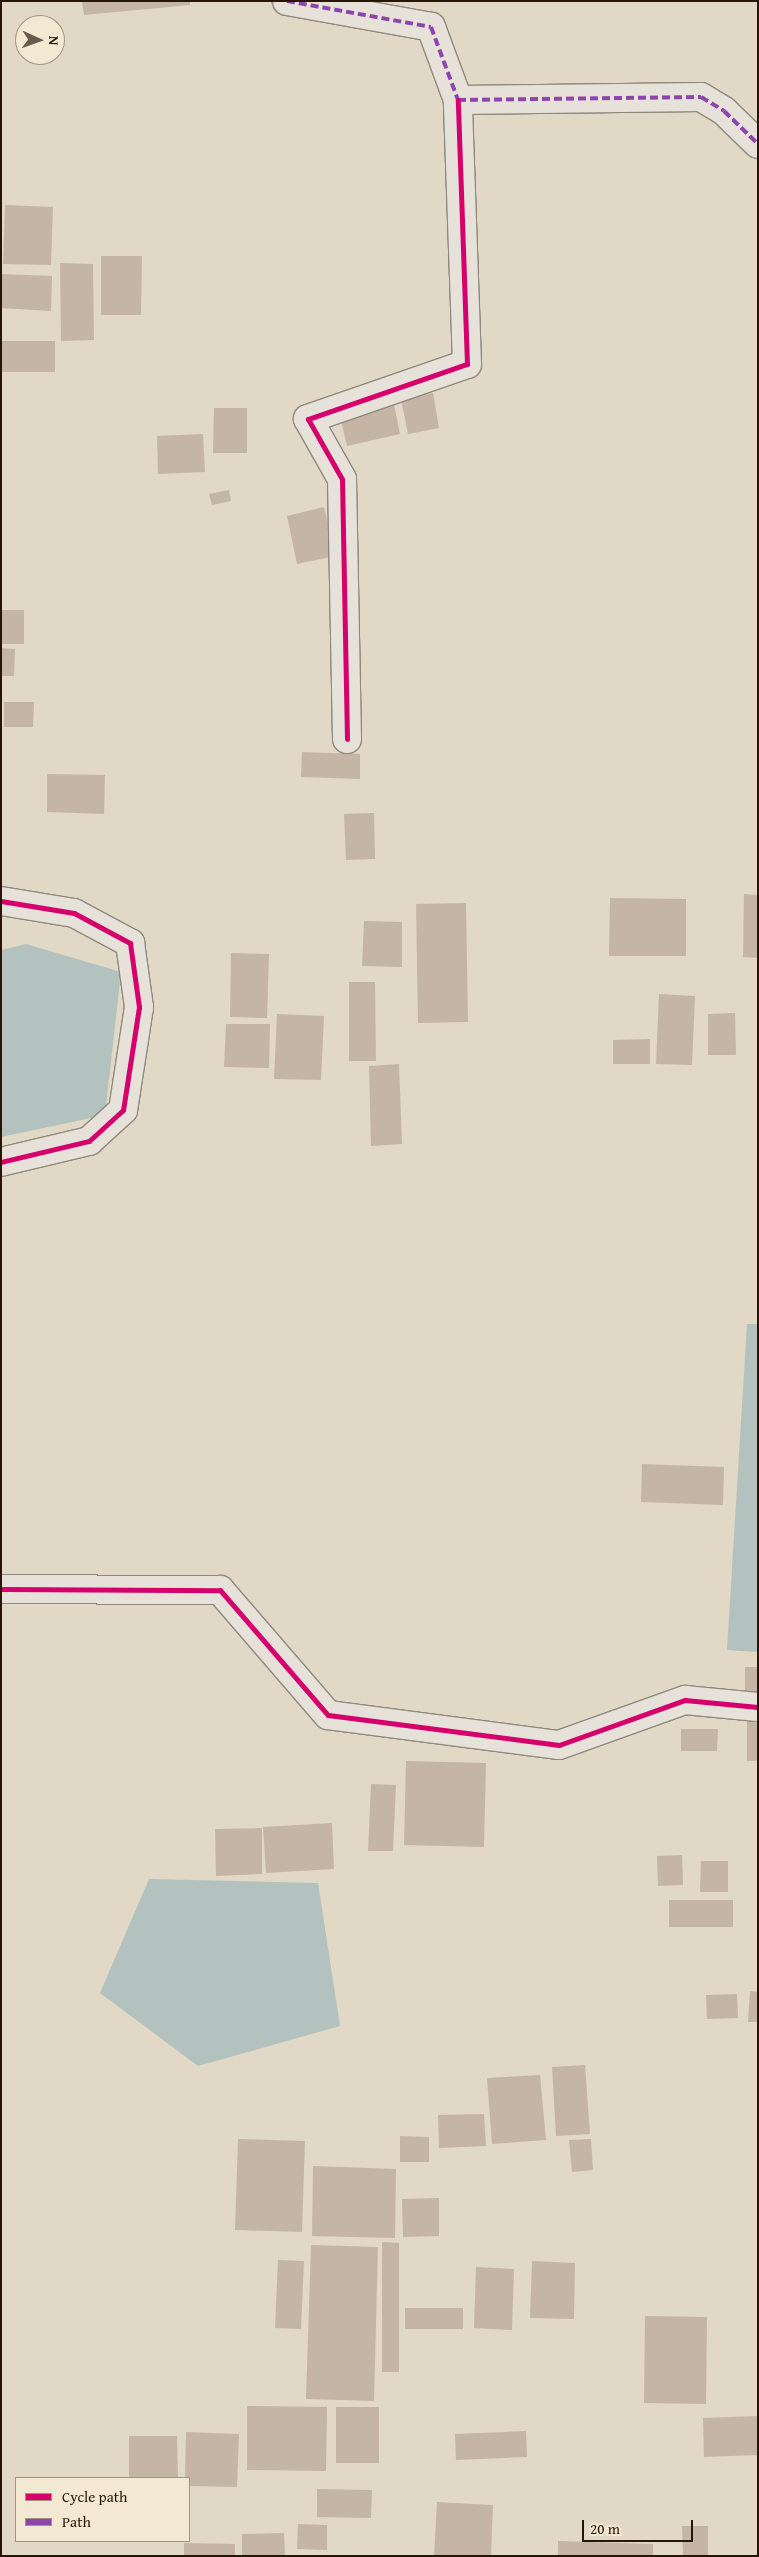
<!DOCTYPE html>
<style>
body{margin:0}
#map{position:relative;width:759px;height:2557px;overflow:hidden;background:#e1d8c5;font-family:"Gentium Book Plus",serif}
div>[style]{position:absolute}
.water>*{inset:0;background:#b3c2bf}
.building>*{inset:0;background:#c5b5a5}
.roads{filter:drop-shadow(1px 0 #8f887c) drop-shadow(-1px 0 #8f887c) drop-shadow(0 1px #8f887c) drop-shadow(0 -1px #8f887c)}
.street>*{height:28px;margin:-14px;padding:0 14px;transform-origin:14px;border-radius:14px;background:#e7e2d9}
.quiet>*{height:4px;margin-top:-2px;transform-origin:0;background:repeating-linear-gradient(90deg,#8e44ad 0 8px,transparent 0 12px)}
.cycleway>*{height:5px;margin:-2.5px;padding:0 2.5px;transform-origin:2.5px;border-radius:2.5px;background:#d6006c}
span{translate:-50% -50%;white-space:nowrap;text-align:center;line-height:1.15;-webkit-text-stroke:4px #f3e8d2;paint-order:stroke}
.frame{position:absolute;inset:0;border:2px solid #271608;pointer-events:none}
.legend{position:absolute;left:15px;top:2477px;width:175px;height:65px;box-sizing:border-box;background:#f3e8d2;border:1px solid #a19481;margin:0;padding:6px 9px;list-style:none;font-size:15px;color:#271608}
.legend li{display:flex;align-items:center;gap:10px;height:25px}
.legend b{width:25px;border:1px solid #a19481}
.north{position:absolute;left:15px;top:15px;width:50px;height:50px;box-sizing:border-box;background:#f3e8d2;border:1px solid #a19481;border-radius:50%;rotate:92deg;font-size:14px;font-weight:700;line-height:20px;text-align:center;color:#271608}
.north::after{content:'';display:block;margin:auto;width:18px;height:22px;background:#685a4a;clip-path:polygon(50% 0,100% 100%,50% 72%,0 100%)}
.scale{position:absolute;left:582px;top:2520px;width:111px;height:22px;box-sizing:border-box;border:2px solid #271608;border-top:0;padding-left:6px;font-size:15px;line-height:18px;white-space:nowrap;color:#271608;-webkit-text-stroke:4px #f3e8d2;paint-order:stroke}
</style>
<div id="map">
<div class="water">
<i style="clip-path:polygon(26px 944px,121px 972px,105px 1115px,1px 1137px,1px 950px)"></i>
<i style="clip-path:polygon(747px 1324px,758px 1324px,758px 1652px,727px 1650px)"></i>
<i style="clip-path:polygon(149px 1879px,318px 1883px,340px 2026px,198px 2066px,100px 1993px)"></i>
</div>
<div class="building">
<i style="clip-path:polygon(82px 1px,190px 1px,190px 5px,84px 15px)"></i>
<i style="clip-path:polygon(5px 205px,53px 207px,51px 265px,3px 264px)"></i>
<i style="clip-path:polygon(101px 256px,142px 256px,141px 315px,101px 315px)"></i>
<i style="clip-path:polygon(60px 263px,93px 264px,94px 340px,61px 341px)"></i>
<i style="clip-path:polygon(1px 274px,52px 276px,51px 311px,1px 308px)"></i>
<i style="clip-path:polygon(1px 341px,55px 341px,55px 372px,1px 372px)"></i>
<i style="clip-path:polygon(433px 393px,439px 428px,408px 434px,401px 399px)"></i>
<i style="clip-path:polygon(394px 404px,400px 434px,347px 446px,340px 416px)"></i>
<i style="clip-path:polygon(214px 408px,247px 408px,247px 453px,213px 453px)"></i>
<i style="clip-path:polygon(203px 434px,205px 472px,158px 474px,157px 436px)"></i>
<i style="clip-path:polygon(229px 490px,231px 501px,212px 505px,209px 494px)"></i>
<i style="clip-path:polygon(324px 507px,335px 556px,297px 564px,287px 516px)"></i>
<i style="clip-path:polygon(1px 610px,24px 610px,24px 644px,1px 644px)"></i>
<i style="clip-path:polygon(1px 648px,15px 649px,14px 676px,1px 676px)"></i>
<i style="clip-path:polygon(4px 702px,34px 702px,33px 727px,4px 727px)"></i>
<i style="clip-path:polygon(302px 752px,360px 754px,360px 779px,301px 777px)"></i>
<i style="clip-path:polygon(47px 774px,105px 775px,104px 814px,47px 812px)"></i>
<i style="clip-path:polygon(374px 813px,375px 859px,346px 860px,344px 814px)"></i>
<i style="clip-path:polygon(744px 894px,758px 895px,758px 958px,743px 957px)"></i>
<i style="clip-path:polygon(610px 898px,686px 899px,686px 956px,609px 956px)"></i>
<i style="clip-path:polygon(466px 903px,468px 1022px,418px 1023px,416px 904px)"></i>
<i style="clip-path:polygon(364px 921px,402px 922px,402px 967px,362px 966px)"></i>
<i style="clip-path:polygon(231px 953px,269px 954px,267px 1018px,230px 1017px)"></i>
<i style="clip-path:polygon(349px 982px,375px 982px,376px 1061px,349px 1061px)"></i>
<i style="clip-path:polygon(659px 994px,695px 996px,692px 1065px,656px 1064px)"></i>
<i style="clip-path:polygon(735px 1013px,736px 1055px,708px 1055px,708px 1014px)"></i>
<i style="clip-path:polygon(277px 1014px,324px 1016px,321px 1080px,274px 1079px)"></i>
<i style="clip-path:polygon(226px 1024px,270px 1024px,269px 1068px,224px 1067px)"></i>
<i style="clip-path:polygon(650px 1039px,650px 1064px,613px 1064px,613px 1040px)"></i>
<i style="clip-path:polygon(399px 1064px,402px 1144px,371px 1146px,369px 1066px)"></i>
<i style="clip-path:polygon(642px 1464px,724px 1467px,723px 1505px,641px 1502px)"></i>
<i style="clip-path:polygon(745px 1667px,758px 1667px,758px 1693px,745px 1693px)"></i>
<i style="clip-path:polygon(747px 1719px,758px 1719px,758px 1761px,747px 1761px)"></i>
<i style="clip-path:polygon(681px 1729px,718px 1729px,717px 1751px,681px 1751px)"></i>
<i style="clip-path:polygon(406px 1761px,486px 1763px,484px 1847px,404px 1845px)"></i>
<i style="clip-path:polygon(371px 1784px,396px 1785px,393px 1851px,368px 1851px)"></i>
<i style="clip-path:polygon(332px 1823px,334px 1869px,266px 1873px,263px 1827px)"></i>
<i style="clip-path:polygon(262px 1828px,262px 1874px,216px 1876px,215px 1829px)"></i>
<i style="clip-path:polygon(682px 1855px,683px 1885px,658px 1886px,657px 1856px)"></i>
<i style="clip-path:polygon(701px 1861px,728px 1861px,728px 1892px,700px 1892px)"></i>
<i style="clip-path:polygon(669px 1900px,733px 1900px,733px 1927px,669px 1927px)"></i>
<i style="clip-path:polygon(750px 1991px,758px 1992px,758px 2022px,748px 2022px)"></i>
<i style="clip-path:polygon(737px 1994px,738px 2018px,707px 2019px,706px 1995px)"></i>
<i style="clip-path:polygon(585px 2065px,590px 2134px,556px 2136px,552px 2067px)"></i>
<i style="clip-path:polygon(540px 2075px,546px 2140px,492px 2144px,487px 2078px)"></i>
<i style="clip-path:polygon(484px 2114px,486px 2146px,439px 2148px,438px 2115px)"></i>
<i style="clip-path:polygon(400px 2136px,429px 2137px,429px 2162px,400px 2162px)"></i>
<i style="clip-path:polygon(238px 2139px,305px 2141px,302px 2232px,235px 2230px)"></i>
<i style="clip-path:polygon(591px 2139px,593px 2170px,572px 2172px,569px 2140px)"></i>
<i style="clip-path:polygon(313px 2166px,396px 2169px,395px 2238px,312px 2236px)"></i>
<i style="clip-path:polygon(439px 2198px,439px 2236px,403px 2237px,402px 2199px)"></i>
<i style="clip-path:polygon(382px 2242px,399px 2243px,399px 2372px,382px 2372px)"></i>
<i style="clip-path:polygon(311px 2245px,378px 2247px,374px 2401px,306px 2399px)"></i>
<i style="clip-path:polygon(278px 2260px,304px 2261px,301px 2329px,275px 2328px)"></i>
<i style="clip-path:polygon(532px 2261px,575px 2263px,574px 2319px,530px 2318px)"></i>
<i style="clip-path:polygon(476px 2267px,514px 2269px,512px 2330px,474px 2328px)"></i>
<i style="clip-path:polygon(405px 2308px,463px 2308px,463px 2329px,405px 2329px)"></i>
<i style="clip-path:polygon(645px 2316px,707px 2317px,706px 2404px,644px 2403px)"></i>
<i style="clip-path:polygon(247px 2406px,327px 2407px,326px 2471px,247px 2470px)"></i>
<i style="clip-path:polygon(336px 2407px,379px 2407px,379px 2463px,336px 2463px)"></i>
<i style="clip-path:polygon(757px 2416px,758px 2455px,704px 2457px,703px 2418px)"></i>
<i style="clip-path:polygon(526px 2431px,527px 2457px,456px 2460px,455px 2434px)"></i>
<i style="clip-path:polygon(186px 2432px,239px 2434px,237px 2487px,189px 2486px,185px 2478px)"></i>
<i style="clip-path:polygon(129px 2436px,177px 2436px,178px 2478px,129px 2478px)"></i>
<i style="clip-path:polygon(317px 2489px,372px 2490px,371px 2518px,317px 2517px)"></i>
<i style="clip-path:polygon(437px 2502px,493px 2505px,491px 2556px,434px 2556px)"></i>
<i style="clip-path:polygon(298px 2524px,327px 2525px,327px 2550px,297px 2549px)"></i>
<i style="clip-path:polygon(682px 2526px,708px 2526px,708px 2556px,683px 2556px)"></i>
<i style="clip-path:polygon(284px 2533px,285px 2556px,242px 2556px,242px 2534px)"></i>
<i style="clip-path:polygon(558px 2541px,653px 2544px,653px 2556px,558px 2556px)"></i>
<i style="clip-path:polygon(184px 2543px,235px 2544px,235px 2556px,184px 2556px)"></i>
</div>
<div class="roads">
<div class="street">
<i style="left:287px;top:1px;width:146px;rotate:10.2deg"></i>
<i style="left:431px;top:27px;width:78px;rotate:69.7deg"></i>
<i style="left:458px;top:100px;width:243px;rotate:-0.7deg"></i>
<i style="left:701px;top:97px;width:27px;rotate:31deg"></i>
<i style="left:724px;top:111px;width:47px;rotate:44.1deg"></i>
<i style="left:347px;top:739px;width:260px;rotate:-91.1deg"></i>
<i style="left:342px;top:479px;width:69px;rotate:-119.5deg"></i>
<i style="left:308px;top:419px;width:168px;rotate:-19.1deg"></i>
<i style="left:467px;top:364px;width:264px;rotate:-92deg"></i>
<i style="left:1px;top:901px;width:74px;rotate:9.3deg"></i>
<i style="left:74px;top:913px;width:64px;rotate:28.2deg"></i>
<i style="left:130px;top:943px;width:65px;rotate:82deg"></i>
<i style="left:139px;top:1007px;width:104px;rotate:98.8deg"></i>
<i style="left:123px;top:1110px;width:46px;rotate:137.6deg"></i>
<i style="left:89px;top:1141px;width:90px;rotate:166.6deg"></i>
<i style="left:1px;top:1589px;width:219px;rotate:0.3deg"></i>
<i style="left:220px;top:1590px;width:165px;rotate:49.2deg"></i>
<i style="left:328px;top:1715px;width:233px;rotate:7.4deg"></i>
<i style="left:559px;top:1745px;width:134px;rotate:-19.7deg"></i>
<i style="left:685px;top:1700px;width:73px;rotate:5.5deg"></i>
</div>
</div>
<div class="quiet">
<i style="left:287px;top:1px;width:146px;rotate:10.2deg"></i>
<i style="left:431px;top:27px;width:78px;rotate:69.7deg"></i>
<i style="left:458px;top:100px;width:243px;rotate:-0.7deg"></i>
<i style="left:701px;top:97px;width:27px;rotate:31deg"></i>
<i style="left:724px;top:111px;width:47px;rotate:44.1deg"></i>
</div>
<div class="cycleway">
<i style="left:347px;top:739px;width:260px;rotate:-91.1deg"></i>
<i style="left:342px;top:479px;width:69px;rotate:-119.5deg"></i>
<i style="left:308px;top:419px;width:168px;rotate:-19.1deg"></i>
<i style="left:467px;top:364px;width:264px;rotate:-92deg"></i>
<i style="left:1px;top:901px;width:74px;rotate:9.3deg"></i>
<i style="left:74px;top:913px;width:64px;rotate:28.2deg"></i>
<i style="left:130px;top:943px;width:65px;rotate:82deg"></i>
<i style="left:139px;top:1007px;width:104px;rotate:98.8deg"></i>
<i style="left:123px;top:1110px;width:46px;rotate:137.6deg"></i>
<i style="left:89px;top:1141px;width:90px;rotate:166.6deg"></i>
<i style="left:1px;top:1589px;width:219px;rotate:0.3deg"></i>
<i style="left:220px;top:1590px;width:165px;rotate:49.2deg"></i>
<i style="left:328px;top:1715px;width:233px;rotate:7.4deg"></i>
<i style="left:559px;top:1745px;width:134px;rotate:-19.7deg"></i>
<i style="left:685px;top:1700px;width:73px;rotate:5.5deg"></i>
</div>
<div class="frame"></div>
<ul class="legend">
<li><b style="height:6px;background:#d6006c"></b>Cycle path</li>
<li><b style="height:6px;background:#8e44ad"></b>Path</li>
</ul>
<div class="north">N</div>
<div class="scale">20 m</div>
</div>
